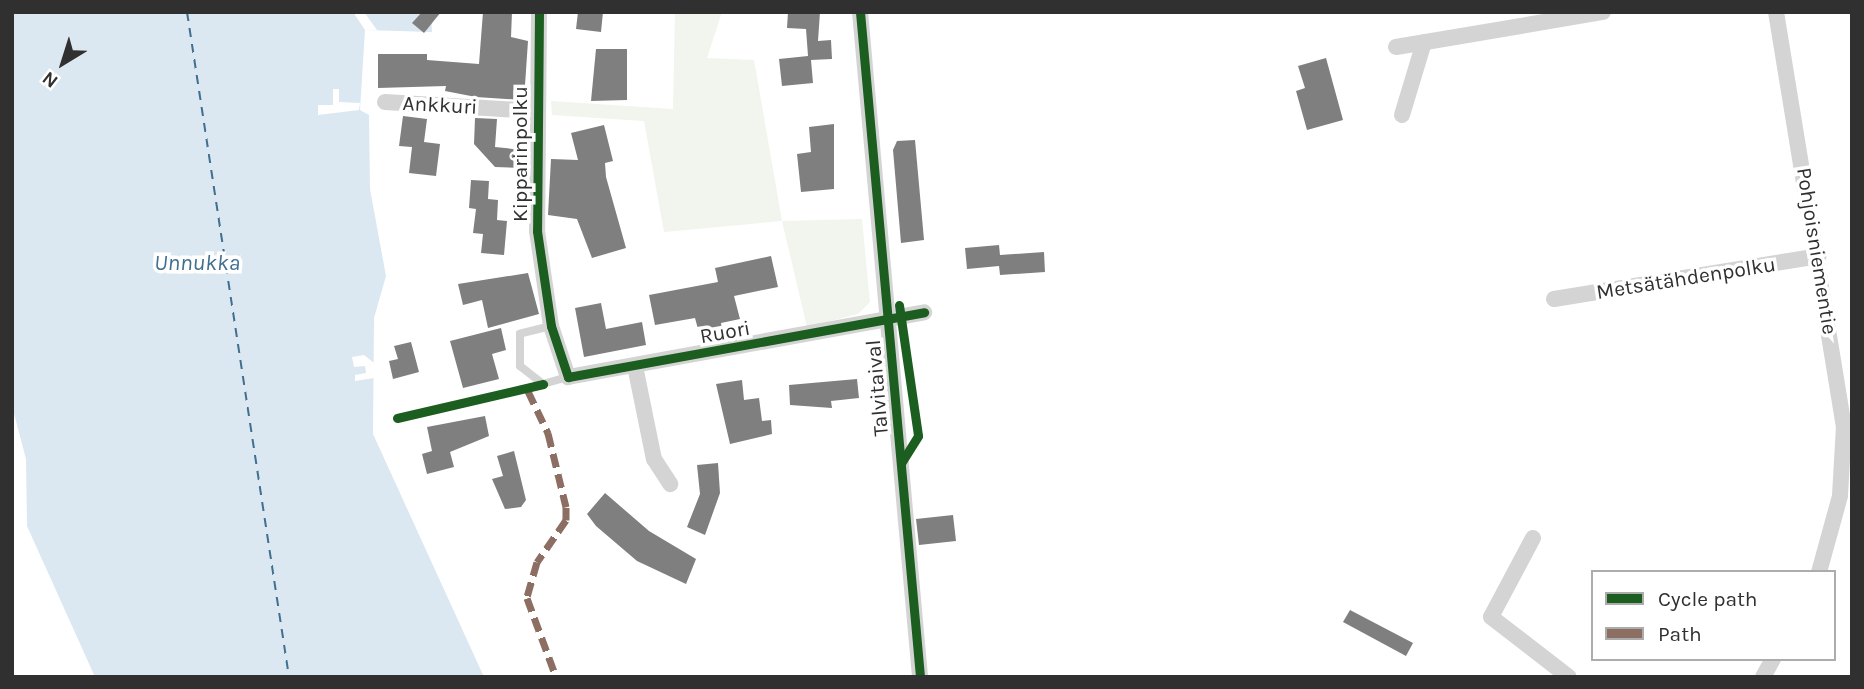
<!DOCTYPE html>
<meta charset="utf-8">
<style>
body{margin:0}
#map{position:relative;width:1864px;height:689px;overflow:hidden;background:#fff;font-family:Karla,sans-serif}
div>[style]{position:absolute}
.green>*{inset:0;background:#f1f5ed}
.water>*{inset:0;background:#dbe8f1}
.pier>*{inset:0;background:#fff}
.ferry>*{height:2px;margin-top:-1px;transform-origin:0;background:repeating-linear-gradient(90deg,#406f90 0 9px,transparent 0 16px)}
.building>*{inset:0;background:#7f7f7f}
.lane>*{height:8px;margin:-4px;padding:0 4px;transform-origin:4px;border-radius:4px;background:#d4d4d4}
.street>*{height:16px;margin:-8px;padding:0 8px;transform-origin:8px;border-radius:8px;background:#d4d4d4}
.quiet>*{height:7px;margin-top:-3.5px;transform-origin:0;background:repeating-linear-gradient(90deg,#8d6e63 0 14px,transparent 0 21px)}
.cycleway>*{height:9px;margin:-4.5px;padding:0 4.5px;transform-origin:4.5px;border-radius:4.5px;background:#1b5e20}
span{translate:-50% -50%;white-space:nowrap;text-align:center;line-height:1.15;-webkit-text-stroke:7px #fff;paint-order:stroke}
.street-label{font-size:21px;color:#303030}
.water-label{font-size:23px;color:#406f90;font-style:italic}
.frame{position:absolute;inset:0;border:14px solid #303030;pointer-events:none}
.legend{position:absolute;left:1591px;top:570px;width:245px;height:91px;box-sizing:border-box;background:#fff;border:2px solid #acacac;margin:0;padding:9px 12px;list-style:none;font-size:21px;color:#303030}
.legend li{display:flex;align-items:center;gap:14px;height:35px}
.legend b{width:35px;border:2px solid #acacac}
.north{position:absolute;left:28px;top:28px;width:70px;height:70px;-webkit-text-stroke:5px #fff;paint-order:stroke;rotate:218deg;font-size:19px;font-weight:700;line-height:28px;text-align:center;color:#303030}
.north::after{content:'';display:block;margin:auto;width:24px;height:32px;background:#303030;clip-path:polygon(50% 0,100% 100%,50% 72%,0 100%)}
</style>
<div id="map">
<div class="green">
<i style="clip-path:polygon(675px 12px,722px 12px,707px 58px,754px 60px,782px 221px,862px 219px,870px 302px,858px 314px,807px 327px,782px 221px,664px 232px,644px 121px,552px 115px,551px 101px,673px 109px)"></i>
</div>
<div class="water">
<i style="clip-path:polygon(12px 12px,431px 12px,432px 32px,365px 30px,360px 110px,369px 115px,370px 189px,386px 276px,374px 318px,373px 434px,484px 677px,95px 677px,27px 526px,26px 459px,12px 406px)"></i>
</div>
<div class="pier">
<i style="clip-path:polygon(353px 12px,364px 12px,377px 30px,365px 30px)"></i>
<i style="clip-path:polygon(333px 89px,339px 89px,339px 102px,360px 103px,359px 110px,318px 115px,318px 105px,333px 105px)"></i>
<i style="clip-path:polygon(364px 355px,374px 363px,374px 378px,355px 381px,355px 375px,366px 373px,365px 366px,354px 367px,352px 357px)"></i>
</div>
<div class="ferry">
<i style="left:187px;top:12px;width:673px;rotate:81.28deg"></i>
</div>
<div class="building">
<i style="clip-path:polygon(422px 12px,441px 12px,424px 33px,412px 23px)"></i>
<i style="clip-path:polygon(483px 12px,512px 12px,511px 37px,528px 41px,524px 100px,476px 97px,445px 91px,446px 86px,378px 88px,378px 54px,427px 54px,427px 60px,479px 64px)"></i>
<i style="clip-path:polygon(578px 12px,603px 12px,601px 32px,576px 29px)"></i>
<i style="clip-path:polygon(788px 12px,820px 12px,818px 41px,831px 40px,832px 59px,811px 60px,813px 83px,782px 86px,779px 59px,808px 56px,806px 29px,787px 28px)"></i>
<i style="clip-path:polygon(596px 49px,627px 49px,627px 100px,591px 101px)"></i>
<i style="clip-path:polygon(1326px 58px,1343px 120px,1307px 130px,1296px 91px,1305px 88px,1298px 66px)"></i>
<i style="clip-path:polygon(403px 116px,427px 119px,424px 142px,440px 144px,436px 176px,409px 173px,412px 147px,399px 146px)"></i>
<i style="clip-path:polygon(475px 118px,497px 119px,495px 147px,523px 150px,521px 168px,495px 167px,474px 144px)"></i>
<i style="clip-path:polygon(834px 124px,834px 189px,801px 192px,797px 154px,811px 152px,809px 127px)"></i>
<i style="clip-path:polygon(604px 125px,613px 161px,605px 163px,606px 177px,626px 248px,592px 258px,577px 219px,548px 215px,551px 159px,578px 160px,571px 133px)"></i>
<i style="clip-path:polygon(915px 140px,924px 240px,901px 243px,893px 150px,897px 141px)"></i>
<i style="clip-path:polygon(471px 180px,489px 181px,488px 199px,498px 200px,497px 220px,507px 221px,504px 255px,481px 253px,483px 234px,473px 233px,476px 209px,469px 208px)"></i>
<i style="clip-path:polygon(999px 245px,1000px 255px,1044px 252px,1045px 272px,1000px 275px,999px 266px,967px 269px,965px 248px)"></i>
<i style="clip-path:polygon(771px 256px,778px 287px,734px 296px,740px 319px,721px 323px,723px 335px,701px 340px,695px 318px,655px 325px,649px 295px,718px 282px,715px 268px)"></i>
<i style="clip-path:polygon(528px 273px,539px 314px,488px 328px,482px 300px,463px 305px,458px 284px)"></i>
<i style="clip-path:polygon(601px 303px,606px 329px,642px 322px,646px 345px,584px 357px,575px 308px)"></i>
<i style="clip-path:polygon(501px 328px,506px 350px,492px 354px,499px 379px,463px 388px,450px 341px)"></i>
<i style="clip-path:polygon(411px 342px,419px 372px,393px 379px,389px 361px,398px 359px,394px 346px)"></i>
<i style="clip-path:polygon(857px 379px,859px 398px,831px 401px,832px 408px,790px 405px,789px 385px)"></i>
<i style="clip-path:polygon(742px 380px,744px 400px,759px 398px,762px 421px,771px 420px,772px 434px,730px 444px,716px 384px)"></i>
<i style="clip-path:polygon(485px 416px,489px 436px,450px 452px,454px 467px,427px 474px,422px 454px,432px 451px,427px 427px)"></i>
<i style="clip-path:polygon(514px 451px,526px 500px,521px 507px,505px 509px,492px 479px,503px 476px,497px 456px)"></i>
<i style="clip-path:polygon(718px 463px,720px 493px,705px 535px,687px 527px,700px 494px,697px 465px)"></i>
<i style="clip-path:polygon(605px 493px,649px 531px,696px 559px,686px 584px,637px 561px,596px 526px,587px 514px)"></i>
<i style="clip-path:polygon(953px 515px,956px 541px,919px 545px,916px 519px)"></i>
<i style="clip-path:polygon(1350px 610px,1413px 643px,1406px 656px,1343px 622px)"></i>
</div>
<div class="lane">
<i style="left:551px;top:326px;width:32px;rotate:166deg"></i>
<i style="left:520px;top:334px;width:32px;rotate:90deg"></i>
<i style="left:520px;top:366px;width:29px;rotate:38deg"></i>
<i style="left:543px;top:384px;width:26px;rotate:-16deg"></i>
</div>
<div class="street">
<i style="left:539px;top:12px;width:219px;rotate:90.5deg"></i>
<i style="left:537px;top:231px;width:96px;rotate:81.6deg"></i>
<i style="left:551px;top:326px;width:54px;rotate:71.6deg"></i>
<i style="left:568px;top:377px;width:362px;rotate:-10.3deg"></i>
<i style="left:860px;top:12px;width:668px;rotate:84.84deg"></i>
<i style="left:1776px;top:12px;width:420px;rotate:80.7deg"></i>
<i style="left:1844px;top:426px;width:70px;rotate:93.3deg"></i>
<i style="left:1840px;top:496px;width:79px;rotate:105.4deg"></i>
<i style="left:1396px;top:47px;width:210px;rotate:-9.6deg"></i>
<i style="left:385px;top:102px;width:152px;rotate:3.4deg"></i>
<i style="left:1402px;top:115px;width:76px;rotate:-73.2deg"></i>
<i style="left:1554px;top:299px;width:268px;rotate:-9.2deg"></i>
<i style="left:635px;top:366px;width:95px;rotate:78.5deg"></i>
<i style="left:654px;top:459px;width:30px;rotate:57deg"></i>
<i style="left:1533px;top:538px;width:89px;rotate:118deg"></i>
<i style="left:1491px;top:617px;width:98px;rotate:37.6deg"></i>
<i style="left:1763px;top:677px;width:21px;rotate:-61deg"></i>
</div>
<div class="quiet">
<i style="left:528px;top:391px;width:47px;rotate:64.5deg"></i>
<i style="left:548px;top:433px;width:76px;rotate:76.3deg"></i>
<i style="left:566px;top:507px;width:13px;rotate:90deg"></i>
<i style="left:566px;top:520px;width:51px;rotate:124.6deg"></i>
<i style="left:537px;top:562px;width:37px;rotate:106deg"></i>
<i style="left:527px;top:598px;width:84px;rotate:69.8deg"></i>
</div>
<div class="cycleway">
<i style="left:539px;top:12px;width:219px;rotate:90.5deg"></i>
<i style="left:537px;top:231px;width:96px;rotate:81.6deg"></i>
<i style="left:551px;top:326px;width:54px;rotate:71.6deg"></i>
<i style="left:568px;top:377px;width:362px;rotate:-10.3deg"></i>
<i style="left:860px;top:12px;width:668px;rotate:84.84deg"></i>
<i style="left:899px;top:305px;width:132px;rotate:81.7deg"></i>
<i style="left:918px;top:436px;width:32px;rotate:122deg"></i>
<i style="left:397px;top:418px;width:150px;rotate:-13.1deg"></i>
</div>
<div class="street-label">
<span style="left:440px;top:105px;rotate:3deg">Ankkuri</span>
<span style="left:520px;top:154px;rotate:-90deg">Kipparinpolku</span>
<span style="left:1817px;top:251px;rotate:81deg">Pohjoisniementie</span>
<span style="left:1686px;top:278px;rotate:-9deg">Metsätähdenpolku</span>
<span style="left:725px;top:332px;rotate:-10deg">Ruori</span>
<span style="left:877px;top:388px;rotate:-95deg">Talvitaival</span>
</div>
<div class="water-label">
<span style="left:197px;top:263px">Unnukka</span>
</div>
<div class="frame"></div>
<ul class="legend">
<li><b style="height:9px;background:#1b5e20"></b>Cycle path</li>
<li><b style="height:9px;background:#8d6e63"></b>Path</li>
</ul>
<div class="north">N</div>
</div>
